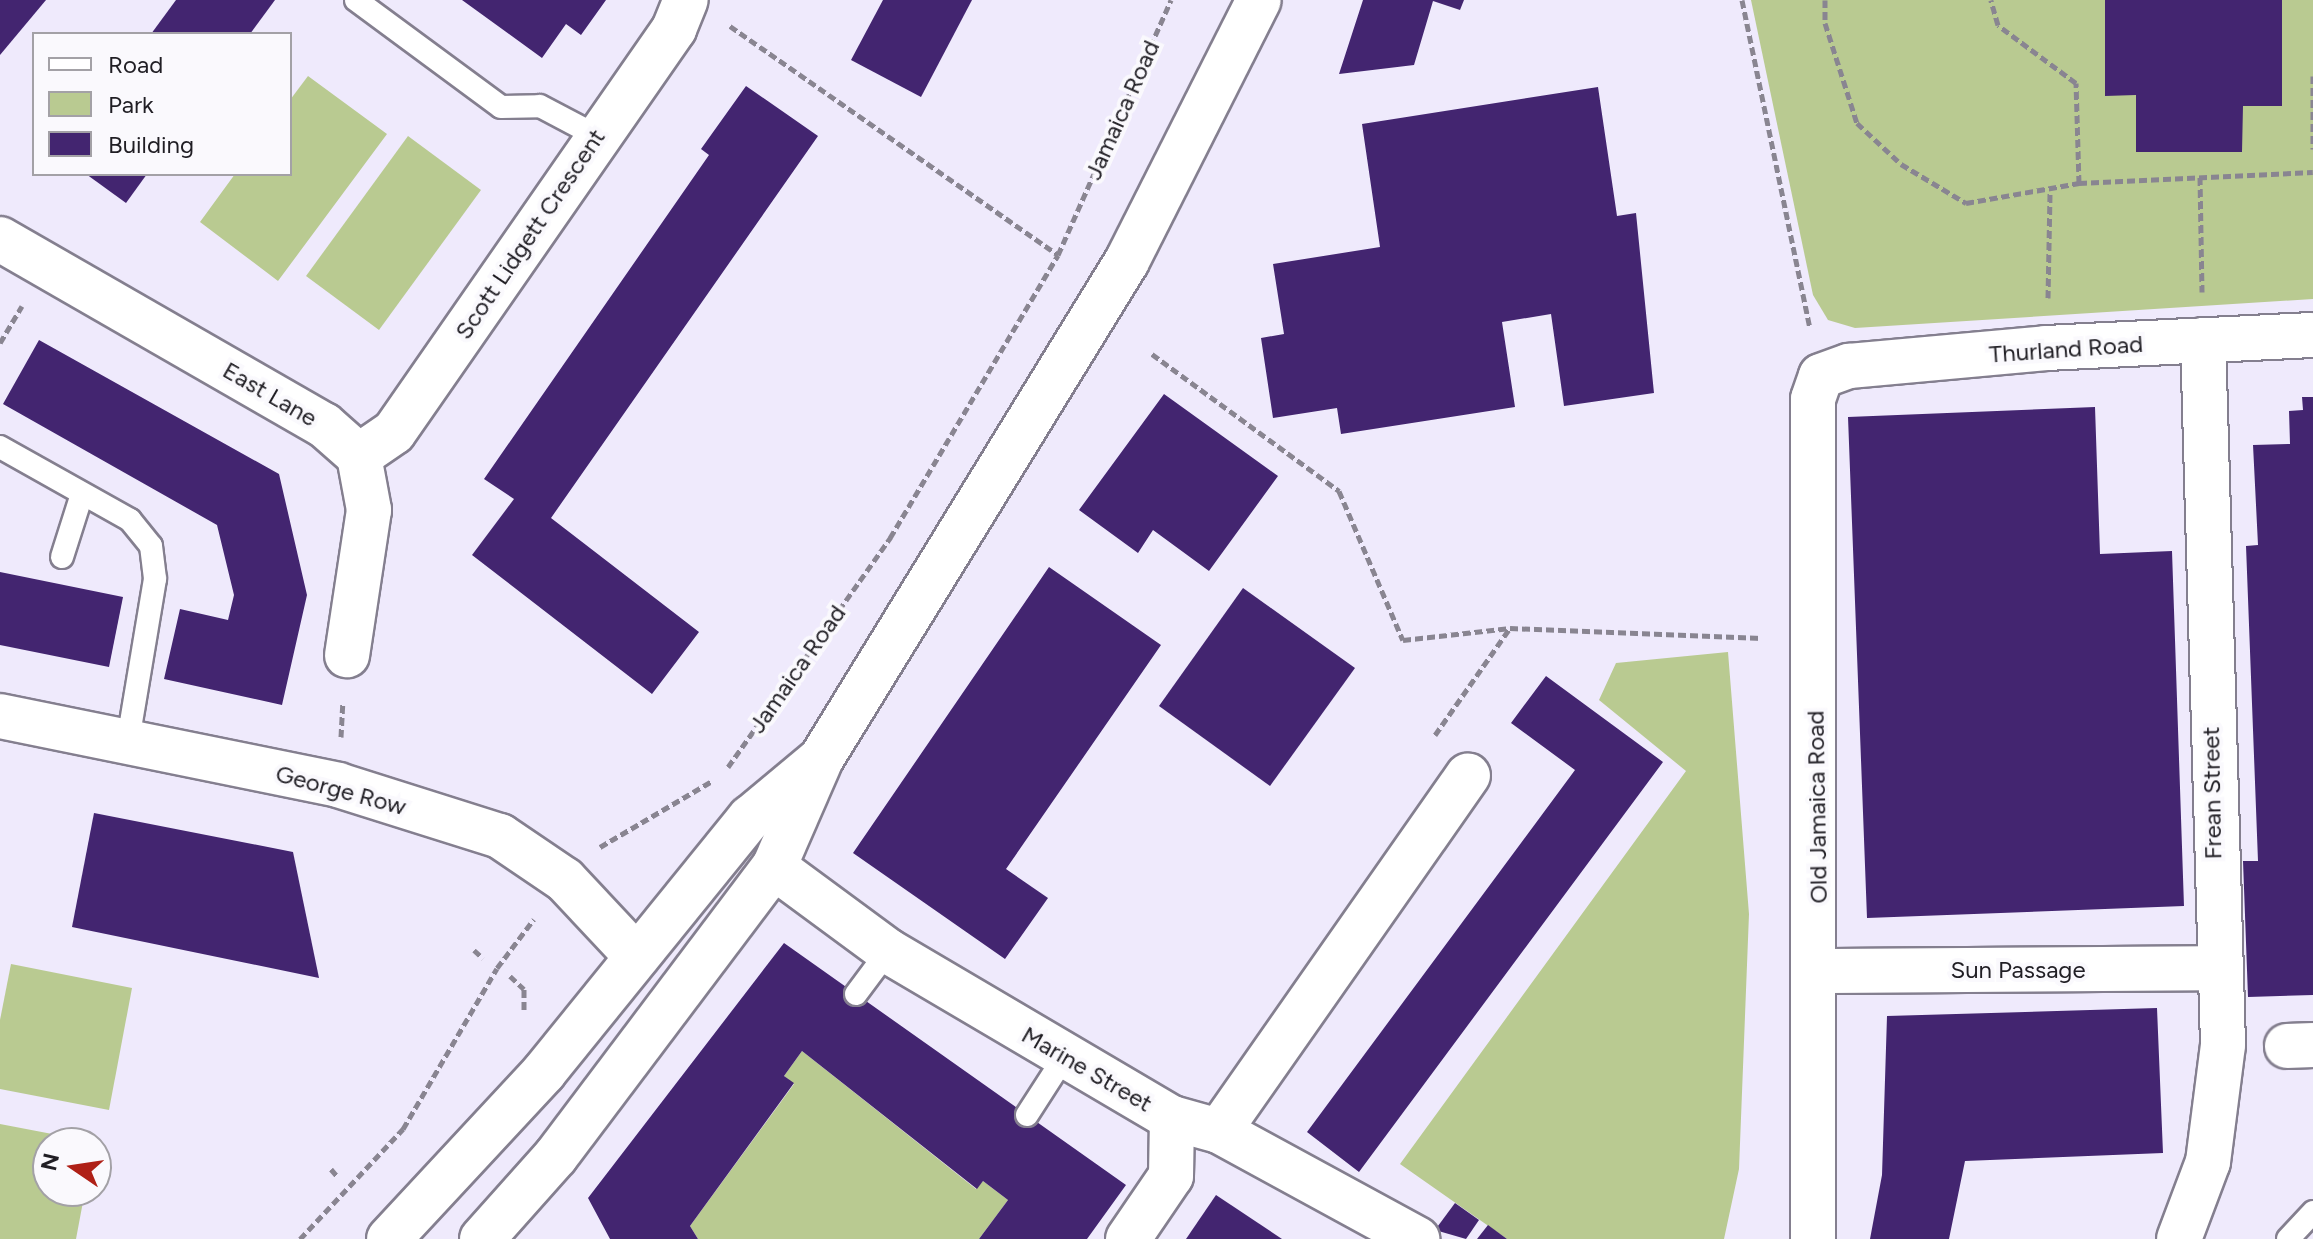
<!DOCTYPE html>
<style>
body{margin:0}
#map{position:relative;width:2313px;height:1239px;overflow:hidden;background:#efeafc;font-family:Figtree,sans-serif}
div>[style]{position:absolute}
.green>*{inset:0;background:#b9ca91}
.building>*{inset:0;background:#432570}
.path>*{height:5px;margin-top:-2.5px;transform-origin:0;background:repeating-linear-gradient(90deg,#898591 0 8px,transparent 0 12px)}
.roads{filter:drop-shadow(2px 0 #847f8f) drop-shadow(-2px 0 #847f8f) drop-shadow(0 2px #847f8f) drop-shadow(0 -2px #847f8f)}
.lane>*{height:22px;margin:-11px;padding:0 11px;transform-origin:11px;border-radius:11px;background:#fff}
.street>*{height:44px;margin:-22px;padding:0 22px;transform-origin:22px;border-radius:22px;background:#fff}
.primary>*{height:44px;margin:-22px;padding:0 22px;transform-origin:22px;border-radius:22px;background:#fff}
span{translate:-50% -50%;white-space:nowrap;text-align:center;line-height:1.15;-webkit-text-stroke:8px #faf9fd;paint-order:stroke}
.street-label{font-size:24px;color:#201e24}
.legend{position:absolute;left:32px;top:32px;width:260px;height:144px;box-sizing:border-box;background:#faf9fd;border:2px solid #a3a1a6;margin:0;padding:10px 14px;list-style:none;font-size:24px;color:#201e24}
.legend li{display:flex;align-items:center;gap:16px;height:40px}
.legend b{width:40px;border:2px solid #a3a1a6}
.north{position:absolute;left:32px;top:1127px;width:80px;height:80px;box-sizing:border-box;background:#faf9fd;border:2px solid #a3a1a6;border-radius:50%;rotate:283deg;font-size:22px;font-weight:700;line-height:32px;text-align:center;color:#201e24}
.north::after{content:'';display:block;margin:auto;width:28px;height:36px;background:#af2017;clip-path:polygon(50% 0,100% 100%,50% 72%,0 100%)}
</style>
<div id="map">
<div class="green">
<i style="clip-path:polygon(1751px 0,2313px 0,2313px 299px,1855px 328px,1828px 320px,1813px 295px)"></i>
<i style="clip-path:polygon(308px 76px,387px 134px,278px 281px,200px 222px,235px 174px,290px 174px,290px 100px)"></i>
<i style="clip-path:polygon(408px 136px,481px 190px,379px 330px,306px 276px)"></i>
<i style="clip-path:polygon(1728px 652px,1749px 914px,1739px 1169px,1724px 1239px,1507px 1239px,1400px 1164px,1686px 771px,1599px 700px,1616px 663px)"></i>
<i style="clip-path:polygon(11px 964px,132px 988px,109px 1110px,0 1089px,0 1020px)"></i>
<i style="clip-path:polygon(802px 1051px,976px 1189px,983px 1181px,1008px 1200px,979px 1239px,698px 1239px,690px 1226px,794px 1084px,784px 1076px)"></i>
<i style="clip-path:polygon(0 1124px,94px 1142px,48px 1143px,48px 1191px,85px 1191px,76px 1239px,0 1239px)"></i>
</div>
<div class="building">
<i style="clip-path:polygon(0 0,46px 0,0 55px)"></i>
<i style="clip-path:polygon(176px 0,275px 0,250px 34px,151px 34px)"></i>
<i style="clip-path:polygon(462px 0,606px 0,581px 35px,566px 24px,542px 58px)"></i>
<i style="clip-path:polygon(883px 0,972px 0,921px 97px,851px 60px)"></i>
<i style="clip-path:polygon(1363px 0,1464px 0,1460px 10px,1433px 1px,1414px 65px,1339px 74px)"></i>
<i style="clip-path:polygon(2105px 0,2282px 0,2282px 106px,2243px 106px,2242px 152px,2136px 152px,2136px 95px,2105px 96px)"></i>
<i style="clip-path:polygon(746px 86px,818px 136px,551px 518px,699px 632px,652px 694px,472px 555px,514px 499px,484px 479px,709px 155px,701px 149px)"></i>
<i style="clip-path:polygon(1598px 87px,1617px 216px,1636px 213px,1654px 393px,1564px 406px,1551px 314px,1502px 322px,1515px 407px,1341px 434px,1337px 408px,1273px 418px,1261px 338px,1284px 334px,1273px 264px,1380px 247px,1362px 124px)"></i>
<i style="clip-path:polygon(86px 174px,147px 174px,126px 203px)"></i>
<i style="clip-path:polygon(39px 340px,279px 474px,307px 595px,282px 705px,164px 679px,180px 609px,228px 620px,234px 595px,217px 525px,3px 404px)"></i>
<i style="clip-path:polygon(1164px 394px,1278px 476px,1209px 571px,1153px 530px,1138px 553px,1079px 510px)"></i>
<i style="clip-path:polygon(2302px 397px,2313px 397px,2313px 995px,2248px 997px,2243px 861px,2258px 861px,2246px 546px,2258px 545px,2253px 445px,2290px 444px,2289px 411px,2303px 410px)"></i>
<i style="clip-path:polygon(2095px 407px,2100px 554px,2172px 551px,2184px 906px,1867px 918px,1848px 417px)"></i>
<i style="clip-path:polygon(1049px 567px,1161px 645px,1006px 869px,1048px 898px,1005px 959px,853px 853px)"></i>
<i style="clip-path:polygon(0 572px,123px 597px,109px 667px,0 645px)"></i>
<i style="clip-path:polygon(1243px 588px,1355px 668px,1270px 786px,1159px 706px)"></i>
<i style="clip-path:polygon(1546px 676px,1663px 762px,1359px 1172px,1307px 1132px,1575px 770px,1511px 723px)"></i>
<i style="clip-path:polygon(94px 813px,293px 852px,319px 978px,72px 927px)"></i>
<i style="clip-path:polygon(784px 943px,1126px 1185px,1087px 1239px,979px 1239px,1008px 1200px,983px 1181px,977px 1189px,802px 1051px,784px 1076px,794px 1083px,690px 1226px,698px 1239px,610px 1239px,588px 1198px)"></i>
<i style="clip-path:polygon(2157px 1008px,2163px 1153px,1965px 1161px,1949px 1239px,1870px 1239px,1882px 1175px,1887px 1016px)"></i>
<i style="clip-path:polygon(1216px 1195px,1282px 1239px,1186px 1239px)"></i>
<i style="clip-path:polygon(1455px 1203px,1479px 1220px,1466px 1239px,1435px 1230px)"></i>
<i style="clip-path:polygon(1488px 1225px,1507px 1239px,1477px 1239px)"></i>
</div>
<div class="path">
<i style="left:1742px;top:0;width:335px;rotate:78.3deg"></i>
<i style="left:1825px;top:0;width:23px;rotate:90deg"></i>
<i style="left:1825px;top:23px;width:105px;rotate:72.3deg"></i>
<i style="left:1857px;top:123px;width:60px;rotate:43deg"></i>
<i style="left:1901px;top:164px;width:76px;rotate:31deg"></i>
<i style="left:1966px;top:203px;width:115px;rotate:-10deg"></i>
<i style="left:2079px;top:183px;width:100px;rotate:-91.7deg"></i>
<i style="left:2076px;top:83px;width:97px;rotate:-143.4deg"></i>
<i style="left:1998px;top:25px;width:26px;rotate:-106deg"></i>
<i style="left:730px;top:26px;width:400px;rotate:34.9deg"></i>
<i style="left:2313px;top:76px;width:73px;rotate:90deg"></i>
<i style="left:2200px;top:177px;width:115px;rotate:89deg"></i>
<i style="left:2079px;top:183px;width:234px;rotate:-2.7deg"></i>
<i style="left:2048px;top:298px;width:107px;rotate:-88.9deg"></i>
<i style="left:0;top:343px;width:43px;rotate:-59.3deg"></i>
<i style="left:1152px;top:354px;width:232px;rotate:36.2deg"></i>
<i style="left:1339px;top:491px;width:162px;rotate:66.8deg"></i>
<i style="left:1403px;top:640px;width:108px;rotate:-6.4deg"></i>
<i style="left:1435px;top:735px;width:131px;rotate:-55deg"></i>
<i style="left:1510px;top:628px;width:252px;rotate:2.3deg"></i>
<i style="left:341px;top:737px;width:34px;rotate:-87deg"></i>
<i style="left:728px;top:767px;width:281px;rotate:-54.7deg"></i>
<i style="left:890px;top:538px;width:329px;rotate:-59.3deg"></i>
<i style="left:1058px;top:255px;width:279px;rotate:-66.1deg"></i>
<i style="left:600px;top:847px;width:130px;rotate:-30.5deg"></i>
<i style="left:474px;top:950px;width:12px;rotate:42deg"></i>
<i style="left:510px;top:976px;width:19px;rotate:43deg"></i>
<i style="left:524px;top:989px;width:22px;rotate:90deg"></i>
<i style="left:331px;top:1169px;width:9px;rotate:49deg"></i>
<i style="left:300px;top:1239px;width:151px;rotate:-46.9deg"></i>
<i style="left:403px;top:1129px;width:186px;rotate:-59.7deg"></i>
<i style="left:497px;top:968px;width:61px;rotate:-52.9deg"></i>
</div>
<div class="roads">
<div class="lane">
<i style="left:356px;top:0;width:180px;rotate:36.4deg"></i>
<i style="left:501px;top:107px;width:39px;rotate:-1deg"></i>
<i style="left:540px;top:106px;width:64px;rotate:27.8deg"></i>
<i style="left:0;top:447px;width:149px;rotate:29.3deg"></i>
<i style="left:130px;top:520px;width:33px;rotate:51deg"></i>
<i style="left:151px;top:546px;width:33px;rotate:83deg"></i>
<i style="left:155px;top:579px;width:164px;rotate:99.5deg"></i>
<i style="left:62px;top:557px;width:66px;rotate:-72.4deg"></i>
<i style="left:856px;top:994px;width:54px;rotate:-53.3deg"></i>
<i style="left:1027px;top:1115px;width:70px;rotate:-57.2deg"></i>
<i style="left:2288px;top:1239px;width:37px;rotate:-47deg"></i>
</div>
<div class="street">
<i style="left:0;top:239px;width:374px;rotate:29.9deg"></i>
<i style="left:324px;top:425px;width:47px;rotate:41.5deg"></i>
<i style="left:359px;top:456px;width:55px;rotate:79.5deg"></i>
<i style="left:369px;top:510px;width:147px;rotate:98.6deg"></i>
<i style="left:359px;top:456px;width:42px;rotate:-34.4deg"></i>
<i style="left:394px;top:432px;width:491px;rotate:-55.2deg"></i>
<i style="left:674px;top:29px;width:31px;rotate:-68deg"></i>
<i style="left:0;top:716px;width:345px;rotate:11.5deg"></i>
<i style="left:338px;top:785px;width:170px;rotate:17.5deg"></i>
<i style="left:500px;top:836px;width:78px;rotate:34.1deg"></i>
<i style="left:565px;top:880px;width:105px;rotate:46.9deg"></i>
<i style="left:774px;top:867px;width:142px;rotate:36.4deg"></i>
<i style="left:888px;top:951px;width:329px;rotate:30.5deg"></i>
<i style="left:1172px;top:1118px;width:49px;rotate:15.5deg"></i>
<i style="left:1219px;top:1131px;width:226px;rotate:28.6deg"></i>
<i style="left:1819px;top:971px;width:398px;rotate:-0.4deg"></i>
<i style="left:2287px;top:1046px;width:26px;rotate:-2deg"></i>
<i style="left:1219px;top:1131px;width:434px;rotate:-55deg"></i>
<i style="left:1128px;top:1239px;width:76px;rotate:-55.7deg"></i>
<i style="left:1171px;top:1176px;width:58px;rotate:-89deg"></i>
<i style="left:1813px;top:1239px;width:840px;rotate:-90deg"></i>
<i style="left:1813px;top:399px;width:24px;rotate:-71deg"></i>
<i style="left:1821px;top:376px;width:30px;rotate:-20deg"></i>
<i style="left:1849px;top:366px;width:198px;rotate:-5.2deg"></i>
<i style="left:2046px;top:348px;width:267px;rotate:-2.8deg"></i>
<i style="left:2179px;top:1239px;width:82px;rotate:-69.4deg"></i>
<i style="left:2208px;top:1162px;width:118px;rotate:-82.7deg"></i>
<i style="left:2223px;top:1045px;width:705px;rotate:-91.62deg"></i>
</div>
<div class="primary">
<i style="left:389px;top:1239px;width:228px;rotate:-47.1deg"></i>
<i style="left:544px;top:1072px;width:327px;rotate:-51deg"></i>
<i style="left:750px;top:818px;width:86px;rotate:-39.8deg"></i>
<i style="left:482px;top:1239px;width:111px;rotate:-48.3deg"></i>
<i style="left:556px;top:1156px;width:362px;rotate:-53deg"></i>
<i style="left:774px;top:867px;width:118px;rotate:-66.5deg"></i>
<i style="left:821px;top:759px;width:584px;rotate:-58.43deg"></i>
<i style="left:1127px;top:261px;width:292px;rotate:-63.2deg"></i>
</div>
</div>
<div class="street-label">
<span style="left:1122px;top:110px;rotate:-66deg">Jamaica Road</span>
<span style="left:530px;top:234px;rotate:-56deg">Scott Lidgett Crescent</span>
<span style="left:2066px;top:349px;rotate:-4deg">Thurland Road</span>
<span style="left:270px;top:394px;rotate:30deg">East Lane</span>
<span style="left:797px;top:669px;rotate:-55deg">Jamaica Road</span>
<span style="left:341px;top:790px;rotate:15deg">George Row</span>
<span style="left:2212px;top:793px;rotate:-91deg">Frean Street</span>
<span style="left:1817px;top:807px;rotate:-91deg">Old Jamaica Road</span>
<span style="left:2018px;top:970px">Sun Passage</span>
<span style="left:1087px;top:1069px;rotate:30deg">Marine Street</span>
</div>
<ul class="legend">
<li><b style="height:10px;background:#fff"></b>Road</li>
<li><b style="height:22px;background:#b9ca91"></b>Park</li>
<li><b style="height:22px;background:#432570"></b>Building</li>
</ul>
<div class="north">N</div>
</div>
